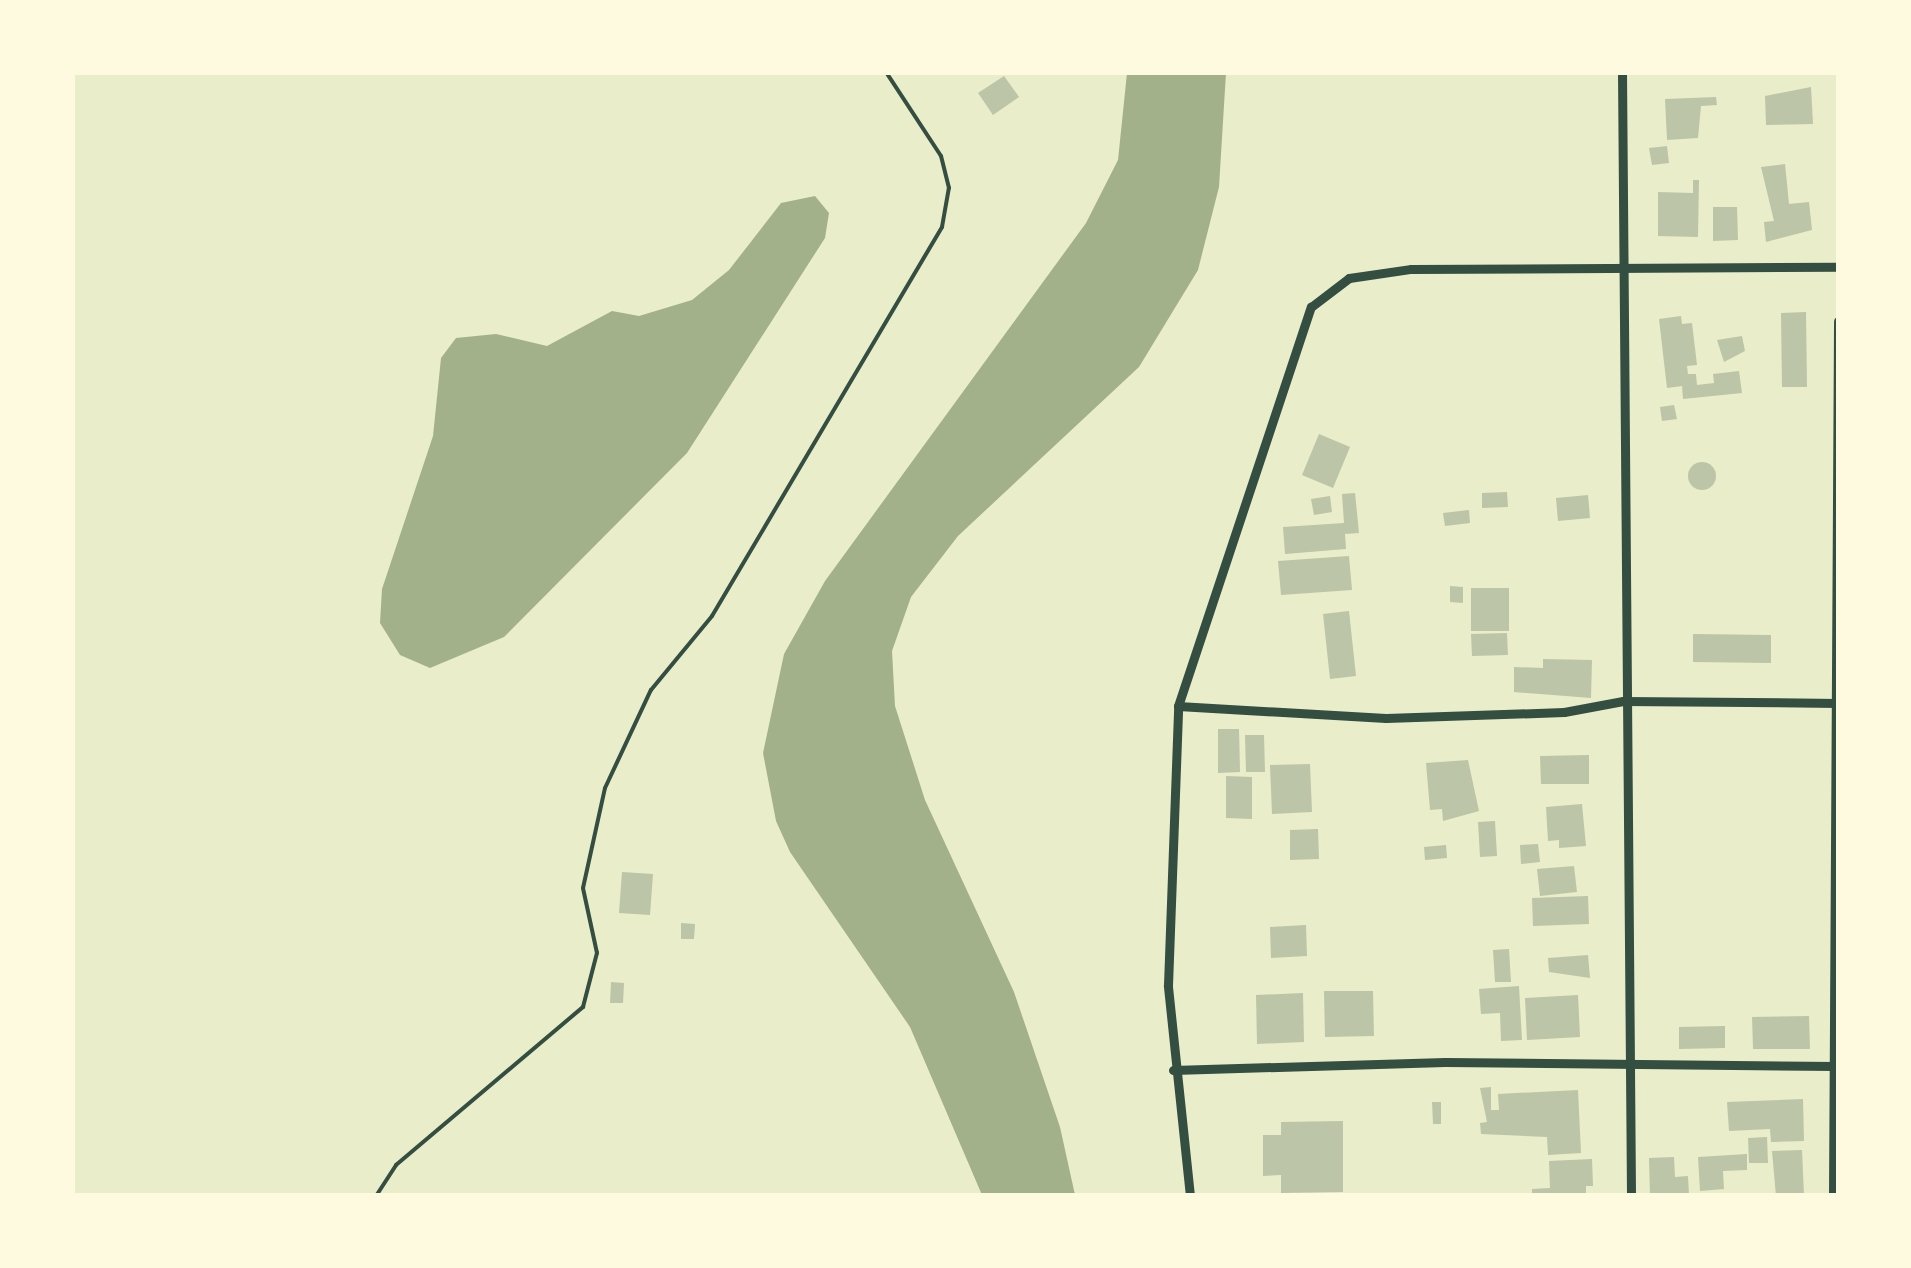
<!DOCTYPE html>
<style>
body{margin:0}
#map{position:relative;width:1911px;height:1268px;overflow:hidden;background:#e9edc9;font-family:"Golos Text",sans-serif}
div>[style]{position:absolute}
.water>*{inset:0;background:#a3b18a}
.building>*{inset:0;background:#bcc5a7}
.round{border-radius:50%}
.service>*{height:4px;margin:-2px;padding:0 2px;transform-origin:2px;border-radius:2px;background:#344e41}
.minor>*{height:9px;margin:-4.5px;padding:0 4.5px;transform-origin:4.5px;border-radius:4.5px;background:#344e41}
span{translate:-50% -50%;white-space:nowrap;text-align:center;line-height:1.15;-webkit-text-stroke:8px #fefae0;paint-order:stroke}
.frame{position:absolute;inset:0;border:75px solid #fefae0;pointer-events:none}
</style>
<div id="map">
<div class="water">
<i style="clip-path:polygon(1127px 73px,1226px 73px,1219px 187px,1198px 270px,1139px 367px,958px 536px,911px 597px,892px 651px,895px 706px,925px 800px,1014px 992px,1060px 1127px,1075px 1195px,982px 1195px,910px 1027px,790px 852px,776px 821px,763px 753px,784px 654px,825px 581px,1086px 223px,1118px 160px)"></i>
<i style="clip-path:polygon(815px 196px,829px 213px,825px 238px,687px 453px,504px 637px,430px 668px,400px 655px,380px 623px,382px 589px,433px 436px,441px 358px,456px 338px,496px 334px,547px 346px,612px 311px,639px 316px,692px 300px,729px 270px,781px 203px)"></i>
</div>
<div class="building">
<i style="clip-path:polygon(1004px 76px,1019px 97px,993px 115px,978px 93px)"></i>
<i style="clip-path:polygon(1811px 87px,1813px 124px,1766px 125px,1765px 96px)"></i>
<i style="clip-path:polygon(1716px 97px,1717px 105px,1701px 106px,1698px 138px,1667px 140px,1665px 99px)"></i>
<i style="clip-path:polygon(1667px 146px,1669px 163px,1652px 165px,1649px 148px)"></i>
<i style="clip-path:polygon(1785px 164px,1789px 204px,1809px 202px,1812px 230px,1766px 242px,1764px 222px,1774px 221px,1761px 167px)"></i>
<i style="clip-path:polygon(1693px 180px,1699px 180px,1698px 237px,1658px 236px,1658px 192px,1693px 193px)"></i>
<i style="clip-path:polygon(1713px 207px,1737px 207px,1738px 240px,1713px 241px)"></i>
<i style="clip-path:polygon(1806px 312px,1807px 387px,1782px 387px,1781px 313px)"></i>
<i style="clip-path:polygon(1681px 316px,1682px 324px,1692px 323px,1697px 365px,1687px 366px,1688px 374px,1696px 374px,1697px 385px,1714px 383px,1713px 374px,1739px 371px,1742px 393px,1683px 399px,1682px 386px,1667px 388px,1659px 319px)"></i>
<i style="clip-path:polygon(1742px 336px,1745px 351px,1724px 362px,1717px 340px)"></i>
<i style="clip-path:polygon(1674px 405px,1677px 419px,1662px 421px,1660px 407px)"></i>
<i style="clip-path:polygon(1319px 434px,1350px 447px,1333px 488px,1302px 475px)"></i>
<i class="round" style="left:1688px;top:462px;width:28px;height:28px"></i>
<i style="clip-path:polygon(1507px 492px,1508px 507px,1482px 508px,1482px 493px)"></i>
<i style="clip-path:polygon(1355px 493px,1359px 533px,1345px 534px,1346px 549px,1285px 554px,1283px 527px,1344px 523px,1342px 494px)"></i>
<i style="clip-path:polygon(1588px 495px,1590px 518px,1558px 521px,1556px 498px)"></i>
<i style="clip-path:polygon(1330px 496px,1332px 512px,1314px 515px,1311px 499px)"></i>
<i style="clip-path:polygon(1469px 510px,1470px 523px,1445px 526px,1443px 513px)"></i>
<i style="clip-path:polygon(1349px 556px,1352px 590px,1281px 595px,1278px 561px)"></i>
<i style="clip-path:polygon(1450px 586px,1463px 587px,1463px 603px,1450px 602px)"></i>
<i style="clip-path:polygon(1471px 588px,1509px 588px,1509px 631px,1471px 631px)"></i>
<i style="clip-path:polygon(1349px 611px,1356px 676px,1330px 679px,1323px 614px)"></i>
<i style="clip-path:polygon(1507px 633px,1508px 655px,1472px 656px,1471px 634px)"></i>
<i style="clip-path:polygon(1693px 634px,1771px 635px,1771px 663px,1693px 662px)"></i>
<i style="clip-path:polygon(1543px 659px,1592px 660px,1591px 698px,1514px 692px,1514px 667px,1543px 668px)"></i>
<i style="clip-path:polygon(1218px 729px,1239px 729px,1240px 772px,1218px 773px)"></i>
<i style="clip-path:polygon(1245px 735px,1264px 735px,1265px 772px,1246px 772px)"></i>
<i style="clip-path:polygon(1589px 755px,1589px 784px,1541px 784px,1540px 756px)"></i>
<i style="clip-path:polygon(1468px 760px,1479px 811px,1443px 821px,1442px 809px,1430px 810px,1426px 763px)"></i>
<i style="clip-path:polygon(1310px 764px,1312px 812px,1272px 814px,1270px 765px)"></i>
<i style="clip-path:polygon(1226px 776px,1252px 777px,1252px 819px,1226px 818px)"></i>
<i style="clip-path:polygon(1582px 804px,1586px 846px,1559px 848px,1559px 840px,1548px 841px,1546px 807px)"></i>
<i style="clip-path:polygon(1495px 821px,1497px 856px,1480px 857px,1478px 822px)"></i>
<i style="clip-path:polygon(1318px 829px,1319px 859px,1290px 860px,1290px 830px)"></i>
<i style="clip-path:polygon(1538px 844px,1540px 862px,1521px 864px,1520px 845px)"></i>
<i style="clip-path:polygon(1446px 845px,1447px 858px,1425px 860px,1424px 847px)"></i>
<i style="clip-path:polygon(1574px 866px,1577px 892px,1540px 896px,1537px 869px)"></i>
<i style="clip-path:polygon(622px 872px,653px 874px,650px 915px,619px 913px)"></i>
<i style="clip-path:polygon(1588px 896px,1589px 924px,1533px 926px,1532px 898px)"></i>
<i style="clip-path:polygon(681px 923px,695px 924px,694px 939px,681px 939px)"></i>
<i style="clip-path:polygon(1306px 925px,1307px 956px,1271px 958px,1270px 927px)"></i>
<i style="clip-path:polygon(1509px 949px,1511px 982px,1495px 982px,1493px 950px)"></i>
<i style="clip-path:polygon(1588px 955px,1590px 978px,1549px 972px,1548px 958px)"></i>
<i style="clip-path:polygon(611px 982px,624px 983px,623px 1003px,610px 1003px)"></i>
<i style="clip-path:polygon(1519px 986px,1522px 1040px,1501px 1041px,1500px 1013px,1481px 1014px,1479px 989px)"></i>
<i style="clip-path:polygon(1324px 991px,1373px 991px,1374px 1036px,1325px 1037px)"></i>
<i style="clip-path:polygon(1303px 993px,1304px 1042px,1257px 1044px,1256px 995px)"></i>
<i style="clip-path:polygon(1578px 995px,1580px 1037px,1527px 1040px,1525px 998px)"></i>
<i style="clip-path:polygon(1809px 1016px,1810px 1049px,1753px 1049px,1752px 1017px)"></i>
<i style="clip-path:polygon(1725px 1026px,1725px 1048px,1679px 1049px,1679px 1027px)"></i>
<i style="clip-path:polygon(1491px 1087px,1491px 1110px,1499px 1110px,1498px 1094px,1578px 1090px,1581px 1153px,1548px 1155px,1547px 1137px,1481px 1134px,1480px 1123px,1487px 1122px,1480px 1088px)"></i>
<i style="clip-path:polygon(1803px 1099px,1804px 1141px,1771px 1142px,1770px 1129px,1729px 1131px,1727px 1102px)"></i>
<i style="clip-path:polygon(1432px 1102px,1441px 1102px,1441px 1124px,1433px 1124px)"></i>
<i style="clip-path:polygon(1343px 1121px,1343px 1192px,1281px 1193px,1281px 1175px,1263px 1176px,1263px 1135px,1281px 1135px,1281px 1122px)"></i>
<i style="clip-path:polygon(1767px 1137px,1768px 1163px,1749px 1163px,1748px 1138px)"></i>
<i style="clip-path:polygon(1802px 1150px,1804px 1196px,1776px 1196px,1772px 1151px)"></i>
<i style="clip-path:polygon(1747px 1154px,1747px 1170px,1723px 1171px,1724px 1189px,1700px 1191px,1698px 1157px)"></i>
<i style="clip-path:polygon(1674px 1157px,1675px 1177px,1688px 1176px,1689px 1196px,1650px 1196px,1649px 1158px)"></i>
<i style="clip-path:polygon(1592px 1159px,1593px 1186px,1586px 1186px,1586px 1196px,1532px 1196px,1532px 1189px,1550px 1188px,1549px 1161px)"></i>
</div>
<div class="service">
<i style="left:376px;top:1196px;width:37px;rotate:-57deg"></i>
<i style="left:396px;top:1165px;width:245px;rotate:-40.2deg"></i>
<i style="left:583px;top:1007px;width:56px;rotate:-75.5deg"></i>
<i style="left:597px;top:953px;width:66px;rotate:-102.2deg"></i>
<i style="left:583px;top:888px;width:102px;rotate:-77.6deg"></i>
<i style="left:605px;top:788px;width:108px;rotate:-64.9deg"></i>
<i style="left:651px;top:690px;width:96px;rotate:-50.5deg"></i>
<i style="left:712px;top:616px;width:452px;rotate:-59.4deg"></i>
<i style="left:942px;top:227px;width:40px;rotate:-80deg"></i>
<i style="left:949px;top:188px;width:33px;rotate:-104deg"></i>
<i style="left:941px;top:156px;width:100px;rotate:-123.2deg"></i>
</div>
<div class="minor">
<i style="left:1622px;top:72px;width:1124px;rotate:89.54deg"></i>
<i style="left:1178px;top:706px;width:208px;rotate:3.3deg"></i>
<i style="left:1386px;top:718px;width:178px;rotate:-1.9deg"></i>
<i style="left:1564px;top:712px;width:60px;rotate:-10.6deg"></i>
<i style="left:1623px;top:701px;width:215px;rotate:0.5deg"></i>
<i style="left:1173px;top:1070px;width:272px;rotate:-1.7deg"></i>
<i style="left:1445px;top:1062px;width:390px;rotate:0.6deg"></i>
<i style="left:1190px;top:1196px;width:212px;rotate:-96deg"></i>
<i style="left:1168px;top:985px;width:279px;rotate:-87.9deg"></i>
<i style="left:1178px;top:706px;width:421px;rotate:-71.6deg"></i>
<i style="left:1311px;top:307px;width:48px;rotate:-37.3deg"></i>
<i style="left:1349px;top:278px;width:63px;rotate:-8.3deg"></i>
<i style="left:1411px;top:269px;width:427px;rotate:-0.3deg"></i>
<i style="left:1833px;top:1196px;width:875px;rotate:-89.67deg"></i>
</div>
<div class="frame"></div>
</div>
